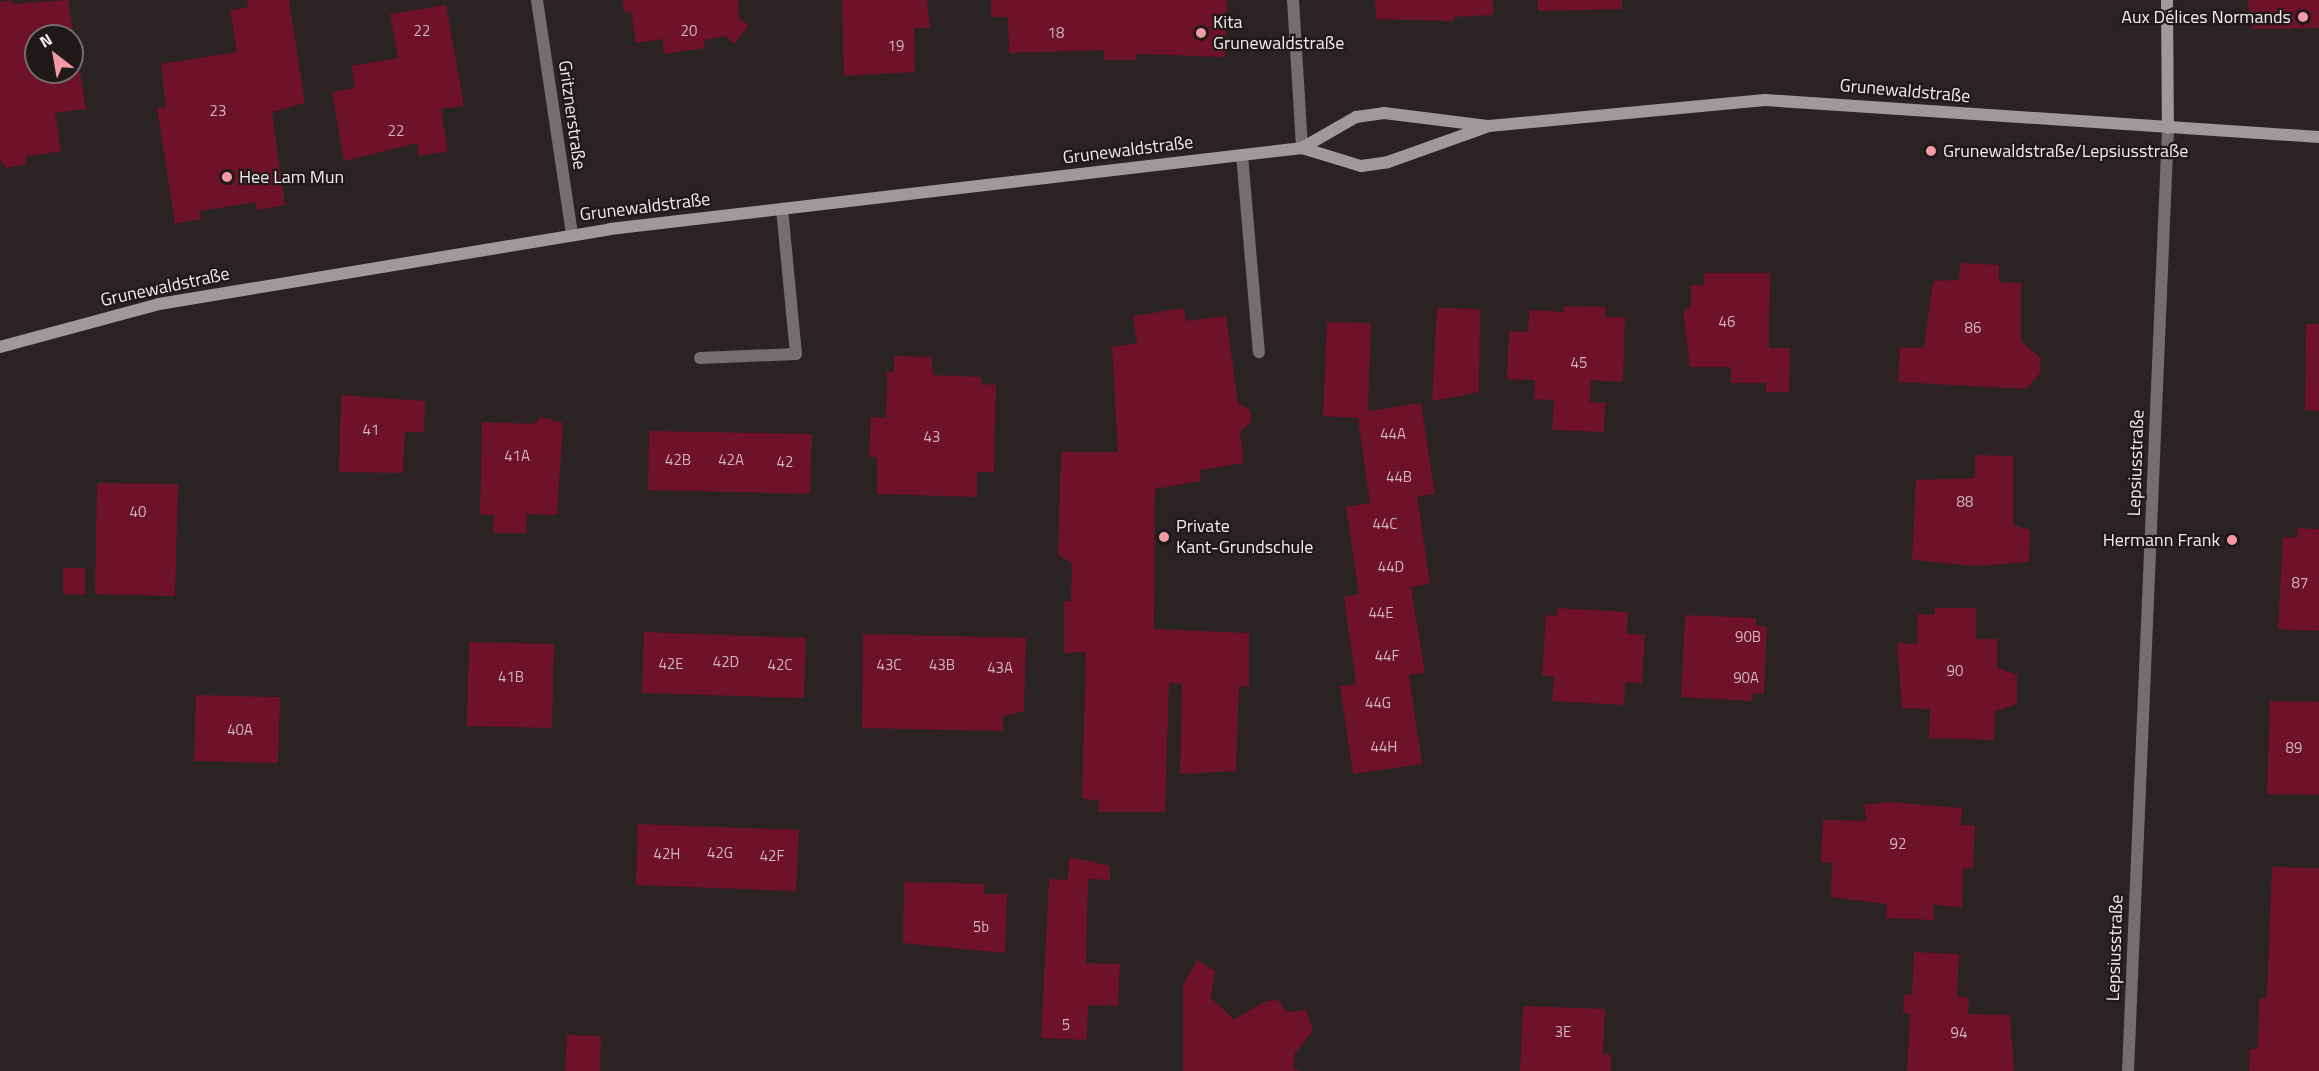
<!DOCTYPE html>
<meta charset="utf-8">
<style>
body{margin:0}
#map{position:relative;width:2319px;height:1071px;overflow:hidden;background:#2a2223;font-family:"Titillium Web",sans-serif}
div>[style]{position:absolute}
.building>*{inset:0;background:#6d1229}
.lane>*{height:12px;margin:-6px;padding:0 6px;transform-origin:6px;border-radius:6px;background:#736f6f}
.street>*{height:12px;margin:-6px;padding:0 6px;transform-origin:6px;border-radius:6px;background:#736f6f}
.secondary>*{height:12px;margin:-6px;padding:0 6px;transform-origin:6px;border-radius:6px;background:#a0999a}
.dots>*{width:16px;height:16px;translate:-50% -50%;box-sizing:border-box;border:3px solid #201919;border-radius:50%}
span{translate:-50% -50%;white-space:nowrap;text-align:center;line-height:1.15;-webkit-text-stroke:4.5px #201919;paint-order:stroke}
.number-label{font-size:15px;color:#d0b5bb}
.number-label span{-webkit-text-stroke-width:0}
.poi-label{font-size:18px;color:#f1ebec}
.right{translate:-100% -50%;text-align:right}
.left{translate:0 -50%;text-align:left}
.street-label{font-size:18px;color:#f1ebec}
.north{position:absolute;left:24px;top:24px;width:60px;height:60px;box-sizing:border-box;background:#201919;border:2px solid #746d6d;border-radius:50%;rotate:329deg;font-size:16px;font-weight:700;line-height:24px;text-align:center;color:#f1ebec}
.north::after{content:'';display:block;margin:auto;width:21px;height:27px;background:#f49aa5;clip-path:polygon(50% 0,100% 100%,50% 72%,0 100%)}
</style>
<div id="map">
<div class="building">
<i style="clip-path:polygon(evenodd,11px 0,12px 4px,68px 0,86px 109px,55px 113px,61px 151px,26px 157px,25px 165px,6px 168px,0 160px,0 2px,11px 0,36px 36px,72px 36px,72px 72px,36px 72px,36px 36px)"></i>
<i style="clip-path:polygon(247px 0,289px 0,305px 103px,272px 112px,285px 205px,257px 210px,256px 202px,199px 211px,201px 219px,175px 224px,157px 108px,166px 107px,161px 64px,237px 52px,230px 11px,248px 7px)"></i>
<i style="clip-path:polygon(623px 0,738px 0,739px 19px,749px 25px,734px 44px,726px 36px,704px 40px,705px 48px,664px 54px,662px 39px,636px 43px,631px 11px,624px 12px)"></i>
<i style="clip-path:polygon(842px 0,927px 0,930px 28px,914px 28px,915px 72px,844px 76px)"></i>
<i style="clip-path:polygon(991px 0,1227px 0,1225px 57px,1136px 54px,1136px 60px,1104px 60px,1104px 50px,1009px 53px,1008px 17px,991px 17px)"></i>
<i style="clip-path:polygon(1375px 0,1493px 0,1493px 15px,1454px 17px,1455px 21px,1376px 19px)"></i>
<i style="clip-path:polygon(1538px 0,1622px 0,1622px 9px,1538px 11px)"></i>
<i style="clip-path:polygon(2247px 0,2319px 0,2319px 28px,2253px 29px)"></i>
<i style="clip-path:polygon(446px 5px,464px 106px,441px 109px,448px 151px,419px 156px,417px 143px,344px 161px,332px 92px,355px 88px,351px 66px,398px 58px,390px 14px)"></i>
<i style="clip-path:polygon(1960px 263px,1999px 265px,1999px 282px,2021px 283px,2021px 341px,2040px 358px,2040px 373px,2026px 389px,1898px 382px,1900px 347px,1924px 348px,1933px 281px,1959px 280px)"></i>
<i style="clip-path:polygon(1704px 273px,1770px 273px,1769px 348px,1790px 348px,1789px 392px,1766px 392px,1766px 383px,1731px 383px,1731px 367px,1690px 367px,1683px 313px,1691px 306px,1691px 285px,1704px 285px)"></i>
<i style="clip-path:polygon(1564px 306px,1605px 307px,1605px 317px,1625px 317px,1623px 382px,1591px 380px,1590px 402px,1605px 403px,1604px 432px,1552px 430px,1554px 400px,1534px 399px,1535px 380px,1507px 379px,1509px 331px,1528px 332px,1529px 310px,1563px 312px)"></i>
<i style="clip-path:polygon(1184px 308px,1186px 321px,1226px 316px,1238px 403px,1250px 410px,1251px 421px,1240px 432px,1244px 463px,1200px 470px,1201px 481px,1155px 489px,1154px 629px,1249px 633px,1249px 687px,1239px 686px,1236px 771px,1180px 774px,1182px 684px,1169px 683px,1165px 812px,1098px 812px,1099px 800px,1082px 799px,1086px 652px,1064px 653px,1064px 601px,1071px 601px,1072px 563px,1058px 555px,1061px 452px,1118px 452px,1112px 347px,1137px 343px,1133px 316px)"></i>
<i style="clip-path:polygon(1437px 308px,1480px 309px,1479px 392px,1432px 401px)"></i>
<i style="clip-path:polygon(1327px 322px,1371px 323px,1368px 411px,1421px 403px,1435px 494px,1417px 496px,1430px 584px,1411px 587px,1425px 673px,1409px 675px,1422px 764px,1353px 774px,1340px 686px,1356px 684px,1344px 597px,1359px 594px,1346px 507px,1370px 503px,1358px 418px,1323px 416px)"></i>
<i style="clip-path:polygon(2306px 324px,2319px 324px,2319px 411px,2305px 410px)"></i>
<i style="clip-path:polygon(894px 356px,931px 357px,933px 375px,981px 377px,981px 384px,996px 385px,994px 472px,977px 472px,977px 497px,877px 494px,877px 457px,869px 457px,871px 417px,886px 418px,887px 372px,894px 372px)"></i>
<i style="clip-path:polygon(341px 395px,425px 401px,424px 432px,405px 432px,403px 473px,339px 472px)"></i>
<i style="clip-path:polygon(541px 417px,563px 423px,557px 515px,527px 514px,526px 533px,493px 533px,494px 515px,480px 515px,482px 422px,534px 424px)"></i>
<i style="clip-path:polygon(649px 431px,812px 434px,810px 494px,648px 490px)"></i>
<i style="clip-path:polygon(1975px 455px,2013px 456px,2013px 525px,2030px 530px,2029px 562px,1975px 566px,1912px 560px,1916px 480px,1975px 478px)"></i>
<i style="clip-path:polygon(97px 483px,178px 484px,175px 596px,95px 594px)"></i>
<i style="clip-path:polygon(2298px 528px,2319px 529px,2319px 631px,2278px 629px,2283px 537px,2297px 538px)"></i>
<i style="clip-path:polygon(63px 568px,85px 568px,85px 595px,63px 594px)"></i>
<i style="clip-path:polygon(1557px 608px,1628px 612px,1627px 634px,1645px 635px,1642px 683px,1625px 682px,1624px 705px,1552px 701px,1554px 677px,1542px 675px,1546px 615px,1557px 616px)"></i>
<i style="clip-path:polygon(1935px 608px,1976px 608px,1976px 639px,1997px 639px,1997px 668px,2017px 675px,2017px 704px,1995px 711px,1994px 740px,1929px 738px,1930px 709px,1902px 708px,1897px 643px,1917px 644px,1918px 614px,1935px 615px)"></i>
<i style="clip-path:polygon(1685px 615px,1756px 618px,1756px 626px,1767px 627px,1764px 694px,1753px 693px,1752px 701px,1681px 697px)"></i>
<i style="clip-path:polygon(644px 632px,806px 638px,804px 698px,642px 693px)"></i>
<i style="clip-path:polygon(863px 634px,1026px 638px,1024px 711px,1003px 716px,1003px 731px,862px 728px)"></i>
<i style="clip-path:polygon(469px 642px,554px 644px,552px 728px,467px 726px)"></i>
<i style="clip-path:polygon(196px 695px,280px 697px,278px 763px,194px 761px)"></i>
<i style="clip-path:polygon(2270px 701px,2319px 702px,2319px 795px,2267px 794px)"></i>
<i style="clip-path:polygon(1888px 802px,1962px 808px,1961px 825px,1975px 825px,1973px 869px,1963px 868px,1962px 907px,1933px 905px,1934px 920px,1886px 918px,1887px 904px,1831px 897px,1832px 863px,1821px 862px,1823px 820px,1867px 821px,1864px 805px)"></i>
<i style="clip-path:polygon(638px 824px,799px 830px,796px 891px,636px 885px)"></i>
<i style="clip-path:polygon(1069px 857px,1110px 866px,1110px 880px,1088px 879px,1086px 963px,1120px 964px,1118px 1006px,1088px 1005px,1087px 1040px,1041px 1038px,1049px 879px,1068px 880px)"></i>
<i style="clip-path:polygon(2272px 867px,2319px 868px,2319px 1071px,2249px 1071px,2250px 1049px,2258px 1049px,2259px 998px,2267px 998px)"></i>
<i style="clip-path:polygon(904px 882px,985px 884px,984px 894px,1007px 894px,1005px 953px,903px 943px)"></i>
<i style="clip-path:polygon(1914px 952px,1959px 954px,1957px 997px,1969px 997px,1968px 1014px,2010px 1015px,2014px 1071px,1907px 1071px,1910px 1014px,1903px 1013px,1904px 995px,1912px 995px)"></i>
<i style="clip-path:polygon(1197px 960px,1215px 971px,1211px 998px,1234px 1019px,1267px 1001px,1278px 1000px,1286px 1012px,1306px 1010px,1313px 1031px,1295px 1053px,1293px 1068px,1301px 1071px,1183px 1071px,1183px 985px)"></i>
<i style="clip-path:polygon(1523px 1006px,1605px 1009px,1603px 1054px,1611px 1055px,1611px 1071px,1520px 1071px)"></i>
<i style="clip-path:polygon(567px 1035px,601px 1036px,600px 1071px,565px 1071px)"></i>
</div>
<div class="lane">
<i style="left:1242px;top:155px;width:198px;rotate:85.1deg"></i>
<i style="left:700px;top:358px;width:96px;rotate:-2.4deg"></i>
<i style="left:796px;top:354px;width:146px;rotate:-95.5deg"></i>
</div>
<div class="street">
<i style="left:537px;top:0;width:238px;rotate:81.5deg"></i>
<i style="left:1293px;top:0;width:148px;rotate:86.5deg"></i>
<i style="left:2128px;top:1071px;width:944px;rotate:-87.57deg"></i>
</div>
<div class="secondary">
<i style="left:2167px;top:0;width:128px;rotate:89.6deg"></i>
<i style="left:1302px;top:148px;width:62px;rotate:-29.9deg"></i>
<i style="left:1356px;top:117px;width:28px;rotate:-8deg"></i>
<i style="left:1384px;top:113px;width:106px;rotate:7.1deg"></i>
<i style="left:1489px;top:126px;width:277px;rotate:-5.4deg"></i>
<i style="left:1765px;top:100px;width:555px;rotate:3.82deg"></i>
<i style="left:0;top:347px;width:165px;rotate:-15.1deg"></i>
<i style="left:159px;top:304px;width:457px;rotate:-9.4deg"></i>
<i style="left:610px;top:229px;width:697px;rotate:-6.68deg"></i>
<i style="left:1302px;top:148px;width:62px;rotate:17deg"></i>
<i style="left:1361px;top:166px;width:27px;rotate:-8deg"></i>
<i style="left:1388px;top:162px;width:107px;rotate:-19.6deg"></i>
</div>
<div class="dots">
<i style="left:2303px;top:17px;background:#f49aa5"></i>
<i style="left:1201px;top:33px;background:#f49aa5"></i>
<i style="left:1931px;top:151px;background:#f49aa5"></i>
<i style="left:227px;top:177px;background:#f49aa5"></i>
<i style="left:1164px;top:537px;background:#f49aa5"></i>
<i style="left:2232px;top:540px;background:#f49aa5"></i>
</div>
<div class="number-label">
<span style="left:422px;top:31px">22</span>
<span style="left:689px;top:31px">20</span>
<span style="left:1056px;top:33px">18</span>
<span style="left:896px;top:46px">19</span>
<span style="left:218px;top:111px">23</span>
<span style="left:396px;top:131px">22</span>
<span style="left:1727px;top:322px">46</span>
<span style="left:1973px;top:328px">86</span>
<span style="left:1579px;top:363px">45</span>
<span style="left:371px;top:430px">41</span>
<span style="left:1393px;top:434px">44A</span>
<span style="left:932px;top:437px">43</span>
<span style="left:517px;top:456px">41A</span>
<span style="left:678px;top:460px">42B</span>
<span style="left:731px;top:460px">42A</span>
<span style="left:785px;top:462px">42</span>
<span style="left:1399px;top:477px">44B</span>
<span style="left:1965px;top:502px">88</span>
<span style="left:138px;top:512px">40</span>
<span style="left:1385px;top:524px">44C</span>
<span style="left:1391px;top:567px">44D</span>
<span style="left:2300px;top:583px">87</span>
<span style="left:1381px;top:613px">44E</span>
<span style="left:1748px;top:637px">90B</span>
<span style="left:1387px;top:656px">44F</span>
<span style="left:726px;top:662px">42D</span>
<span style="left:671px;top:664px">42E</span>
<span style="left:780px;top:665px">42C</span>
<span style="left:889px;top:665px">43C</span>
<span style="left:942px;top:665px">43B</span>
<span style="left:1000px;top:668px">43A</span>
<span style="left:1955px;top:671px">90</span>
<span style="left:511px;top:677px">41B</span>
<span style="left:1746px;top:678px">90A</span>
<span style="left:1378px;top:703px">44G</span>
<span style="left:240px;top:730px">40A</span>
<span style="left:1384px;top:747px">44H</span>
<span style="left:2294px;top:748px">89</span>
<span style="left:1898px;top:844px">92</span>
<span style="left:720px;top:853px">42G</span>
<span style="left:667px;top:854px">42H</span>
<span style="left:772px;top:856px">42F</span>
<span style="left:981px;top:927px">5b</span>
<span style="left:1066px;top:1025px">5</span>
<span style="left:1563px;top:1032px">3E</span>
<span style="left:1959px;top:1033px">94</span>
</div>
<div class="poi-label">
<span class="right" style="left:2291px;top:17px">Aux Délices Normands</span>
<span class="left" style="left:1213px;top:33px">Kita<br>Grunewaldstraße</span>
<span class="left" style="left:1943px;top:151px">Grunewaldstraße/Lepsiusstraße</span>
<span class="left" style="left:239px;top:177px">Hee Lam Mun</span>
<span class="left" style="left:1176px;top:537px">Private<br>Kant-Grundschule</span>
<span class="right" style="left:2220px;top:540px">Hermann Frank</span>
</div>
<div class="street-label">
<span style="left:1905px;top:91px;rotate:5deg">Grunewaldstraße</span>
<span style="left:572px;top:115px;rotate:82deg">Gritznerstraße</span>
<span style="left:1128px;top:150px;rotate:-7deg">Grunewaldstraße</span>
<span style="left:645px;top:207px;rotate:-7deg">Grunewaldstraße</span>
<span style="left:165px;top:287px;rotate:-12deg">Grunewaldstraße</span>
<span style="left:2136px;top:463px;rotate:-88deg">Lepsiusstraße</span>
<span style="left:2115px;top:948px;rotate:-88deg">Lepsiusstraße</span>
</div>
<div class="north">N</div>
</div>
